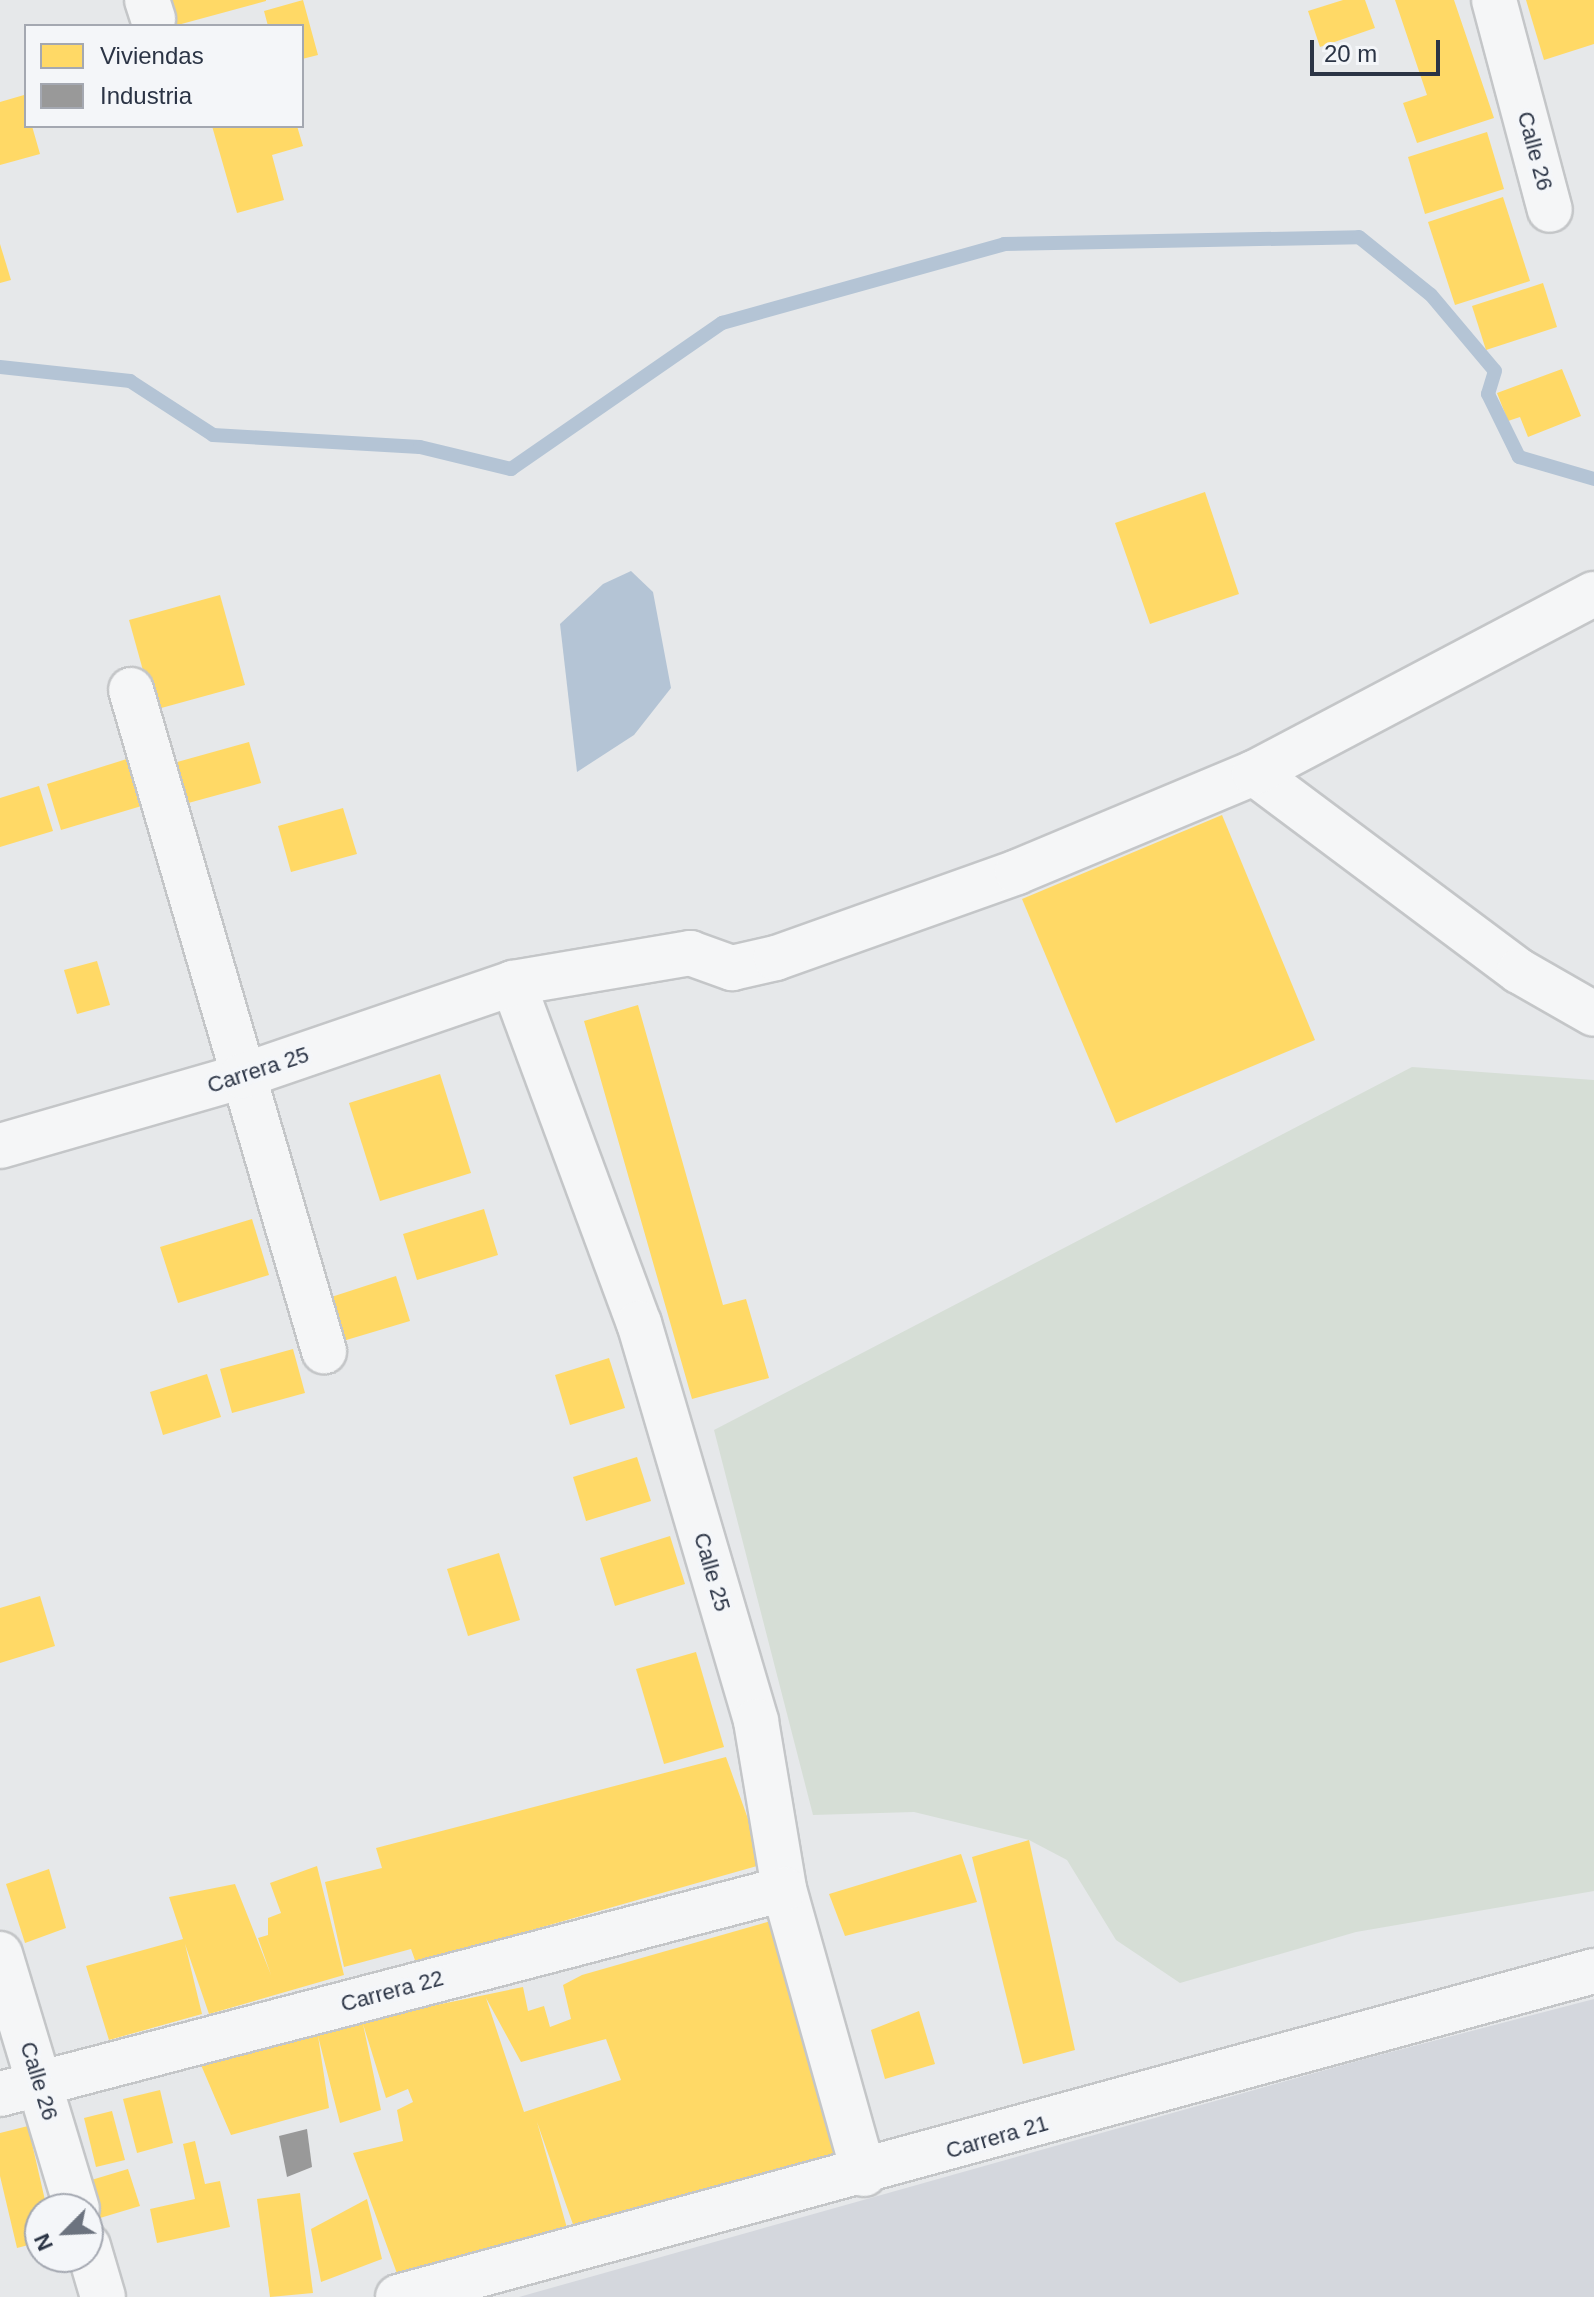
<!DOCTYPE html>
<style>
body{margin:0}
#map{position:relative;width:1594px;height:2297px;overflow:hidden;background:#e6e8ea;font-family:Helvetica,sans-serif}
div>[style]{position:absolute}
.built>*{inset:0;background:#d4d7dd}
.green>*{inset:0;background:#d6ded6}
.water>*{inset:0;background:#b4c4d5}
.homes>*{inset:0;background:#ffd966}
.industry>*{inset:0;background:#999}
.stream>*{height:14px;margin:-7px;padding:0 7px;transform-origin:7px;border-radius:7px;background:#b4c4d5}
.roads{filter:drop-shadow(2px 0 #c4c6c8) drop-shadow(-2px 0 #c4c6c8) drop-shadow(0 2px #c4c6c8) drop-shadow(0 -2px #c4c6c8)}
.minor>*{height:44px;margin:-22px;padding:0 22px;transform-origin:22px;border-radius:22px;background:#f5f6f7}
.tertiary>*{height:44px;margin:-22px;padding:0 22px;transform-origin:22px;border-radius:22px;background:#f5f6f7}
span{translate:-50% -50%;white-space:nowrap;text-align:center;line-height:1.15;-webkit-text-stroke:8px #f4f6f9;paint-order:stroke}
.street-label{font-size:22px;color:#2b3445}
.legend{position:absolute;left:24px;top:24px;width:280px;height:104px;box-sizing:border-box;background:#f4f6f9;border:2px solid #a4a8b1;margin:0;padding:10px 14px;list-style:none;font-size:24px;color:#2b3445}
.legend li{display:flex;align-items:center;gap:16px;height:40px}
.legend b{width:40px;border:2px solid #a4a8b1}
.north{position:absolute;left:24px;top:2193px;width:80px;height:80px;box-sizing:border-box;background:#f4f6f9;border:2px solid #a4a8b1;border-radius:50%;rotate:246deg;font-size:22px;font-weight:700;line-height:32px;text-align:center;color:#2b3445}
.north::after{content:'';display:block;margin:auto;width:28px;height:36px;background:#6c737f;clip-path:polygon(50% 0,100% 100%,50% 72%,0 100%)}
.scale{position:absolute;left:1310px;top:40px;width:130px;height:36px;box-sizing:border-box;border:4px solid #2b3445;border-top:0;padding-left:10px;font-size:24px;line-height:28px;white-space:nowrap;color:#2b3445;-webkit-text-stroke:6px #f4f6f9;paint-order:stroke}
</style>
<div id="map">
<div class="built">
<i style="clip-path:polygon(1594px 1999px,1594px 2297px,519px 2297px,1368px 2058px)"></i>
</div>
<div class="green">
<i style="clip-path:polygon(1412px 1067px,1594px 1080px,1594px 1891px,1356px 1932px,1180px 1983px,1116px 1940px,1067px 1860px,1029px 1840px,914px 1812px,813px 1815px,714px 1430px)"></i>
</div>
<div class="water">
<i style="clip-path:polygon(631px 571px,653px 592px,671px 688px,634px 735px,577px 772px,560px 624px,603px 584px)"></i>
</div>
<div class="homes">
<i style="clip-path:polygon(167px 0,266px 0,266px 1px,174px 26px)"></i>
<i style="clip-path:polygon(303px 0,318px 55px,302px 59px,302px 26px,268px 26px,264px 11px)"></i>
<i style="clip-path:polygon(1343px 0,1365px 0,1375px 28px,1320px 47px,1308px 11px)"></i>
<i style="clip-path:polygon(1395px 0,1454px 0,1494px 118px,1417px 143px,1403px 103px,1427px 95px)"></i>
<i style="clip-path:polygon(1526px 0,1594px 0,1594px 44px,1544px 60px)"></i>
<i style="clip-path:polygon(24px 95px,26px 126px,32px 126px,40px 154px,0 165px,0 102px)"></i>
<i style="clip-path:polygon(212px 126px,297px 126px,303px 146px,272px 155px,284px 200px,237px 213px)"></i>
<i style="clip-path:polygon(1487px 132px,1504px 189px,1425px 214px,1408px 157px)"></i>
<i style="clip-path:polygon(1503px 197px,1530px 281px,1455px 305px,1428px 222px)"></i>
<i style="clip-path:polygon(0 244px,11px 280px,0 283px)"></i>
<i style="clip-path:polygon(1543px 283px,1557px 327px,1486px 350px,1472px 306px)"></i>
<i style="clip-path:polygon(1562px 369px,1581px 416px,1528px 437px,1520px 417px,1508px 421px,1497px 393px)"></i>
<i style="clip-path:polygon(1205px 492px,1239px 594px,1150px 624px,1115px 523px)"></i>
<i style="clip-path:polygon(220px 595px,245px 685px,154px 710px,129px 620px)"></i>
<i style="clip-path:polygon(249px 742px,261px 783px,181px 805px,170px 764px)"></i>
<i style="clip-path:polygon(130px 758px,145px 805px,61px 830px,47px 784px)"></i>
<i style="clip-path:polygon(39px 786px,53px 831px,0 847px,0 798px)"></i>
<i style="clip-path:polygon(343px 808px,357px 854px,291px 872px,278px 826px)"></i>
<i style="clip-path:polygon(1222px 815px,1315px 1040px,1116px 1123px,1022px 899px)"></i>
<i style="clip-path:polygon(97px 961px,110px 1005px,77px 1014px,64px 970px)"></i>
<i style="clip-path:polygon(638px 1005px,723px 1305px,746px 1299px,769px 1378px,692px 1399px,584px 1021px)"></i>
<i style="clip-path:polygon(440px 1074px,471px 1173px,380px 1201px,349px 1103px)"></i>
<i style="clip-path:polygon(484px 1209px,498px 1255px,417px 1280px,403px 1234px)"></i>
<i style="clip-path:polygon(252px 1219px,269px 1275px,178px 1303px,160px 1247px)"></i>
<i style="clip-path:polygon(396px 1276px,410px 1321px,333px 1344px,319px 1301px)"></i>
<i style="clip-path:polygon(293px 1349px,305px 1393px,232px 1413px,220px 1369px)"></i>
<i style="clip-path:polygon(609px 1358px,625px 1408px,570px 1425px,555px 1375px)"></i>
<i style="clip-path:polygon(207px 1374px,221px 1417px,163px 1435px,150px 1392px)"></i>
<i style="clip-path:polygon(637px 1457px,651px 1501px,586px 1521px,573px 1477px)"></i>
<i style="clip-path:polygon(670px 1536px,685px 1584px,615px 1606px,600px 1558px)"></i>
<i style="clip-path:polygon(499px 1553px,520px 1620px,468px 1636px,447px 1569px)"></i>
<i style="clip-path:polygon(40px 1596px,55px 1646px,0 1663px,0 1608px)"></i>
<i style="clip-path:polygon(696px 1652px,724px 1747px,664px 1764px,636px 1669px)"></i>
<i style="clip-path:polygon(726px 1757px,764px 1864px,416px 1963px,411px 1949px,344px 1967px,325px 1882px,382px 1868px,376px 1848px)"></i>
<i style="clip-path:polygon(1029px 1840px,1075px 2050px,1023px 2064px,972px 1857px)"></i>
<i style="clip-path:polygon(961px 1854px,977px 1902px,845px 1936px,829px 1894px)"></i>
<i style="clip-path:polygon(317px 1866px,344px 1975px,209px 2014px,185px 1944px,202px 2014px,109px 2040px,86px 1966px,183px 1939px,169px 1897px,235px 1884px,271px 1975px,258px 1938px,268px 1935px,268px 1918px,281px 1913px,270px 1883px)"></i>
<i style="clip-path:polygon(49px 1869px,66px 1928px,25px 1943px,6px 1884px)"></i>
<i style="clip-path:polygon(evenodd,778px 1919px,836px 2160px,576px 2233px,537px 2122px,569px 2235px,399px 2279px,353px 2153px,403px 2141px,397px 2110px,413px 2102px,408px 2089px,386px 2098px,363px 2024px,381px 2110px,340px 2123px,318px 2036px,329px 2108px,231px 2135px,201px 2065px,316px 2030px,523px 1987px,528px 2011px,544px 2006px,550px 2027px,571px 2019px,563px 1985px,582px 1975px,778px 1919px,486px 1998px,521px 2062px,606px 2039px,621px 2080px,524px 2112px,486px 1998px)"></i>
<i style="clip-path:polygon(919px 2011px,935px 2064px,885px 2079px,871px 2030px)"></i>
<i style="clip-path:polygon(160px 2090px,173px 2143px,137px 2153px,123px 2099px)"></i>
<i style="clip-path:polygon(112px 2111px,125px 2160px,96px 2167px,84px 2118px)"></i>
<i style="clip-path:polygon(28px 2126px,47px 2209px,40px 2209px,40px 2242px,17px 2248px,0 2176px,0 2133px)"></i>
<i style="clip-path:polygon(195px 2141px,205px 2184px,220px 2181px,230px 2227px,157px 2243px,150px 2209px,195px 2199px,183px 2144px)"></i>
<i style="clip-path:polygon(128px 2169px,140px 2206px,100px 2218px,88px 2181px)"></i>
<i style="clip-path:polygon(300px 2193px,313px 2293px,270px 2297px,257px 2199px)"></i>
<i style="clip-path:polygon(367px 2199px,382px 2259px,321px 2282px,311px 2229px)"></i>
</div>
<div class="industry">
<i style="clip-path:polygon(307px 2129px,312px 2167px,287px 2177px,279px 2136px)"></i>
</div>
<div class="stream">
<i style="left:0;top:367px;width:131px;rotate:6.1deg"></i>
<i style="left:130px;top:381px;width:99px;rotate:33deg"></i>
<i style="left:213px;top:435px;width:207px;rotate:3.3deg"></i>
<i style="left:420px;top:447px;width:94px;rotate:13.6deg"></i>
<i style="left:511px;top:469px;width:257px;rotate:-34.7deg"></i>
<i style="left:722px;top:323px;width:293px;rotate:-15.6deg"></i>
<i style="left:1004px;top:244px;width:355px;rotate:-1.1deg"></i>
<i style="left:1359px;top:237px;width:92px;rotate:38.9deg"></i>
<i style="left:1431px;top:295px;width:99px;rotate:49.9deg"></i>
<i style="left:1495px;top:371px;width:24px;rotate:107deg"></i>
<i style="left:1488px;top:394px;width:70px;rotate:63.8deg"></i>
<i style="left:1519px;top:457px;width:78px;rotate:16.3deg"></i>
</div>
<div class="roads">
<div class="minor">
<i style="left:147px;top:0;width:20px;rotate:72deg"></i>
<i style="left:1494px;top:0;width:217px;rotate:75.1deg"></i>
<i style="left:131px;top:690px;width:689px;rotate:73.72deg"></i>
<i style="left:1254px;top:773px;width:331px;rotate:36.8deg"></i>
<i style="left:1519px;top:971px;width:86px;rotate:29.8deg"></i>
<i style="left:513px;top:983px;width:363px;rotate:69.7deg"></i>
<i style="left:639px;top:1323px;width:415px;rotate:73.6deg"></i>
<i style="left:756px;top:1721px;width:170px;rotate:80.5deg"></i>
<i style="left:784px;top:1889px;width:296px;rotate:74.3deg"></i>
<i style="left:0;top:1146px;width:252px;rotate:-16.1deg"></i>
<i style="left:242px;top:1076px;width:287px;rotate:-18.9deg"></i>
<i style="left:513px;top:983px;width:180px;rotate:-9.6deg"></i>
<i style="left:690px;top:953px;width:45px;rotate:19.7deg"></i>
<i style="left:732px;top:968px;width:45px;rotate:-12.8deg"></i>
<i style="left:776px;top:958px;width:256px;rotate:-19.6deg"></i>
<i style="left:1017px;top:872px;width:257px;rotate:-22.7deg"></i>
<i style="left:1254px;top:773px;width:384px;rotate:-27.8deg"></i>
<i style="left:0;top:1954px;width:266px;rotate:73.2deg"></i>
<i style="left:0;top:2094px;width:810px;rotate:-14.65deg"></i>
<i style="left:88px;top:2246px;width:53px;rotate:73.6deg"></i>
</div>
<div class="tertiary">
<i style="left:398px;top:2297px;width:1240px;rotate:-15.25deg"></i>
</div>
</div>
<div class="street-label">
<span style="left:1535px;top:151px;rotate:75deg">Calle 26</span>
<span style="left:258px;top:1070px;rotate:-18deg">Carrera 25</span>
<span style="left:712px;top:1572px;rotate:74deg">Calle 25</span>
<span style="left:392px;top:1991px;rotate:-15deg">Carrera 22</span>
<span style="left:39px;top:2081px;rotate:73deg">Calle 26</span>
<span style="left:997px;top:2137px;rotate:-16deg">Carrera 21</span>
</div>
<ul class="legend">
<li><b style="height:22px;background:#ffd966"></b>Viviendas</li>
<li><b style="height:22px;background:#999"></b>Industria</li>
</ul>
<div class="north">N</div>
<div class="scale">20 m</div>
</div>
